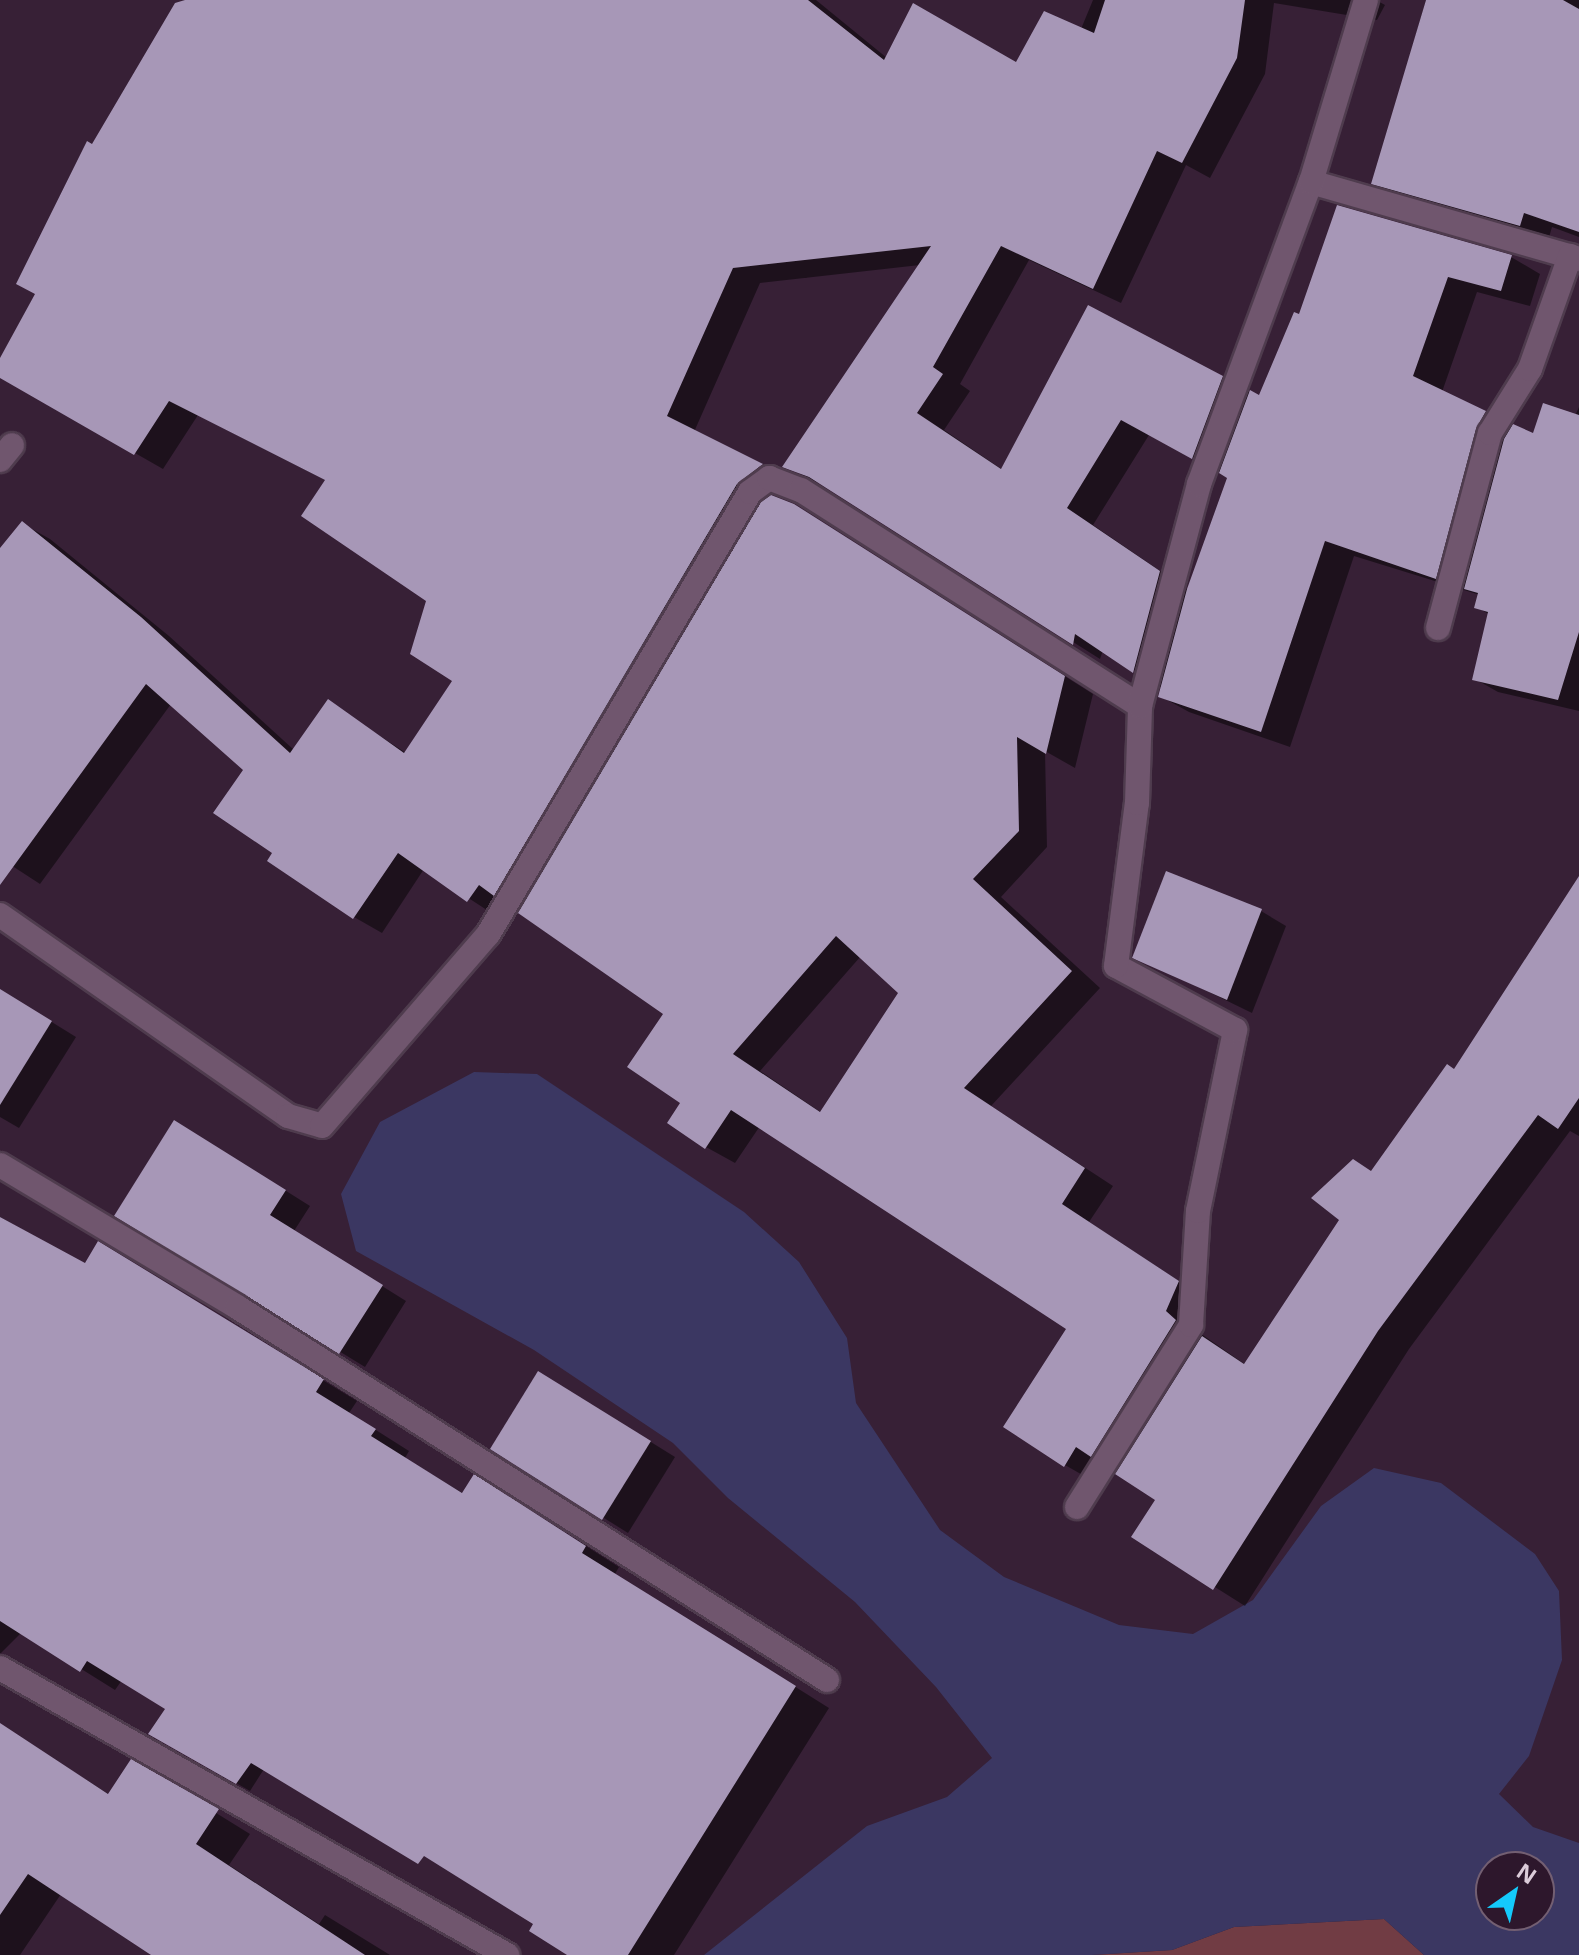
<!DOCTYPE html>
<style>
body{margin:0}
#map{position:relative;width:1579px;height:1955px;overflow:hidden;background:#372036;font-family:"Open Sans",sans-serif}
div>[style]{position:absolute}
.forest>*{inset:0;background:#713c44}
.water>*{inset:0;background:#3b3762}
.shadow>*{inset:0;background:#0007}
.building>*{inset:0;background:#a797b7}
.roads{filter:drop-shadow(2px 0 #4f3c4e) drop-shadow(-2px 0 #4f3c4e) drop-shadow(0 2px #4f3c4e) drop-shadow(0 -2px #4f3c4e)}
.minor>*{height:24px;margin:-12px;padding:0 12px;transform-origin:12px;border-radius:12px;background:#70566e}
span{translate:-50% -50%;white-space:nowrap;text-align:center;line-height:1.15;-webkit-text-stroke:8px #2d172c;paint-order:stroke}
.north{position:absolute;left:1475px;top:1851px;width:80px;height:80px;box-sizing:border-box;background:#2d172c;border:2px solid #735f72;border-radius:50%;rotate:34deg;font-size:22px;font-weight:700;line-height:32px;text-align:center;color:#dcccda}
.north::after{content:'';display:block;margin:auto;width:28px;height:36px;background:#14cafb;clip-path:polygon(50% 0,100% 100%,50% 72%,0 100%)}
</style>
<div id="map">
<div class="forest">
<i style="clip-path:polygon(1384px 1919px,1424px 1955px,1092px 1955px,1172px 1950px,1234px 1927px)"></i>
</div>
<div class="water">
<i style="clip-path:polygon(evenodd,474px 1072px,537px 1074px,744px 1212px,799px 1262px,847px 1338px,856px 1403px,940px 1530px,1004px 1577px,1119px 1625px,1193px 1634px,1253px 1600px,1321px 1506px,1374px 1468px,1441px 1483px,1535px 1554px,1559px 1591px,1562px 1660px,1529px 1756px,1499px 1794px,1533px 1827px,1579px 1843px,1579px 1955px,1424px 1955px,1384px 1919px,1234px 1927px,1172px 1950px,1092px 1955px,704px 1955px,867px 1826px,947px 1797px,992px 1758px,936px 1687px,855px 1602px,728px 1498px,673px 1443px,534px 1350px,356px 1251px,341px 1194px,380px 1122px,474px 1072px,1491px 1867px,1539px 1867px,1539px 1915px,1491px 1915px,1491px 1867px)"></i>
</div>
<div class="shadow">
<i style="clip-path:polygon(evenodd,201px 0,816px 0,887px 58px,1017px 65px,1081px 29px,1093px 0,1376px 0,1385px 5px,1377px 20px,1274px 3px,1265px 74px,1210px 178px,1186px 165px,1121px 303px,1029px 260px,960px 384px,970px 391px,944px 430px,1003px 470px,1089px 308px,1260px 398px,1301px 317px,1511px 257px,1540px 274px,1530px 306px,1477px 292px,1442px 392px,1534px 436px,1575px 416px,1579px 407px,1579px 711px,1498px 692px,1475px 679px,1490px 615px,1477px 607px,1480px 595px,1354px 556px,1290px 747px,1189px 712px,1160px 696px,1162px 688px,1103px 650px,1100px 659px,832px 490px,785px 466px,920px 265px,760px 283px,694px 432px,789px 482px,769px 496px,823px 523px,1093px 694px,1075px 768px,1045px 751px,1047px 847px,1001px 897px,1100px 988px,991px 1106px,1113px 1186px,1089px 1222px,1206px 1299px,1194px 1329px,1246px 1365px,1372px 1172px,1455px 1071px,1579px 877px,1579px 1136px,1570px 1131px,1409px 1349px,1245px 1606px,1134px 1536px,1158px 1500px,1105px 1463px,1093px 1481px,1065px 1465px,1069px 1328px,760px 1126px,735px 1163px,706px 1147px,683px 1103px,666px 1014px,522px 910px,506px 901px,496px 916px,424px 869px,382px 933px,354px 917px,275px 853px,245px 770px,171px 704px,40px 884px,0 858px,0 552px,23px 524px,50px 539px,169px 636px,294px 750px,328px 702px,406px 753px,454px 681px,428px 600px,327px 481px,198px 415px,163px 469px,0 376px,0 362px,37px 294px,92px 147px,174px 8px,201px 0,1149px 435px,1229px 477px,1188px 590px,1093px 525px,1149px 435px,201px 0,861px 956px,901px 992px,822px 1113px,760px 1071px,861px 956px)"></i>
<i style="clip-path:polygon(1426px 0,1579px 0,1579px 237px,1552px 227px,1548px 241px,1400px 198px,1373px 183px)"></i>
<i style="clip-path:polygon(1261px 911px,1286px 926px,1252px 1013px,1135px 956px)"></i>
<i style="clip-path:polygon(0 990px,76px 1037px,19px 1128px,0 1117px)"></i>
<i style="clip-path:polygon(200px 1137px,310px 1206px,294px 1231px,406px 1301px,365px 1367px,117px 1215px)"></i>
<i style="clip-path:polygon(0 1217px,86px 1265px,133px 1264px,357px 1401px,349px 1413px,409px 1451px,405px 1458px,464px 1494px,509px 1497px,619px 1567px,615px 1574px,829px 1708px,674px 1955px,571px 1955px,536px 1923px,271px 1758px,250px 1791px,150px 1734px,167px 1708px,122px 1680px,115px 1690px,22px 1632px,0 1654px)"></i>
<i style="clip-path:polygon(564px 1388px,675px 1457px,628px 1533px,492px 1448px)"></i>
<i style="clip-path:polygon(6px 1729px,110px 1795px,166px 1782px,250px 1834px,229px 1865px,319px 1924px,325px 1915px,390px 1955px,154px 1955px,61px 1894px,20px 1955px,0 1955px,0 1737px)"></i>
</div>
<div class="building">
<i style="clip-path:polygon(185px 0,808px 0,884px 60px,913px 3px,1016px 62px,1044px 11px,1094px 33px,1105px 0,1245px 0,1237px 58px,1182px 163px,1157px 151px,1093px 289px,1001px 246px,933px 367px,943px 374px,917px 413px,1001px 469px,1088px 305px,1223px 376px,1192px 459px,1121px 420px,1067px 508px,1160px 571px,1133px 673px,1075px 634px,1073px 645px,809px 477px,782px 467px,931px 246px,733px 268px,667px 416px,763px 464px,737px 484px,494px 896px,479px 885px,467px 902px,398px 853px,353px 919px,267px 861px,272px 853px,213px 813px,243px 770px,146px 684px,0 885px,0 548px,22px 521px,141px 617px,290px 753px,328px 699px,404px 753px,452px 681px,410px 654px,426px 601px,301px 516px,325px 480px,169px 401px,134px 455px,0 378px,0 358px,35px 294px,16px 284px,87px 141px,92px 144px,175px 3px)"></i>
<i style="clip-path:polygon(1426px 0,1563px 0,1579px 9px,1579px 232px,1524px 213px,1520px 226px,1371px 184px)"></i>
<i style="clip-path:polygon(1337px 205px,1512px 255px,1501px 291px,1448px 277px,1413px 376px,1486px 411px,1476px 429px,1436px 579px,1325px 541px,1261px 732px,1158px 697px,1187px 589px,1227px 478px,1219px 473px,1250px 390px,1259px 395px,1294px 312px,1299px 314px)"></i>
<i style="clip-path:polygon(1543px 403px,1579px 415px,1579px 632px,1558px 700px,1472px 680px,1488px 612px,1474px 608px,1478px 593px,1464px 589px,1504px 439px,1513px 424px,1533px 433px)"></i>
<i style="clip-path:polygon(evenodd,771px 495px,794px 504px,1065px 676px,1046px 754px,1017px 737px,1019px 831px,973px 879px,1072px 971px,964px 1088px,1085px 1168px,1062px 1204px,1179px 1281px,1166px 1311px,1176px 1320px,1091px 1457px,1076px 1447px,1064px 1467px,1003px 1427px,1066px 1329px,731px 1110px,705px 1149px,667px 1123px,680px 1103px,627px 1067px,663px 1014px,518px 913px,761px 502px,771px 495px,836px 936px,898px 993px,820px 1112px,733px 1054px,836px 936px)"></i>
<i style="clip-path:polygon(1166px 871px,1262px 909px,1227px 1000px,1132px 958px)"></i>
<i style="clip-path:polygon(1579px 876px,1579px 1098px,1558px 1129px,1538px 1115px,1378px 1331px,1213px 1590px,1131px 1537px,1155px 1500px,1115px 1474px,1202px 1336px,1244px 1364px,1339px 1220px,1311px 1198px,1353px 1159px,1371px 1171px,1447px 1064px,1454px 1069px)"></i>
<i style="clip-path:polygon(0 989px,52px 1021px,0 1105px)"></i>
<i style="clip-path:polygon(174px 1120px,286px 1190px,270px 1215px,383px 1285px,339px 1354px,114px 1216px)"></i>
<i style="clip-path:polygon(0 1217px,85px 1263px,98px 1241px,324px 1379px,316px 1392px,376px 1429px,371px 1436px,462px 1493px,474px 1474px,586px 1546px,582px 1553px,796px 1686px,628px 1955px,567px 1955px,529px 1931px,533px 1924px,424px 1856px,418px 1864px,251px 1763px,236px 1784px,148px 1734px,165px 1709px,87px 1661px,80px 1672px,0 1621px)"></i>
<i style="clip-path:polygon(538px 1371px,651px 1441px,602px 1520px,490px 1449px)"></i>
<i style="clip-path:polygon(0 1723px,108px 1794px,131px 1759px,219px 1809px,196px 1844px,365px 1955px,151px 1955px,28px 1874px,0 1915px)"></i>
</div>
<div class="roads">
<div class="minor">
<i style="left:1311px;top:182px;width:279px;rotate:16deg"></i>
<i style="left:0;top:460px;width:19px;rotate:-51deg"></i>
<i style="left:1438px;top:628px;width:202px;rotate:-75.1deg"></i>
<i style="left:1490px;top:433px;width:75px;rotate:-58deg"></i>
<i style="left:1530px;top:369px;width:120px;rotate:-70.5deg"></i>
<i style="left:0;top:915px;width:351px;rotate:34.9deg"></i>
<i style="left:288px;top:1116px;width:35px;rotate:16deg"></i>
<i style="left:322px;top:1126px;width:255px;rotate:-49.1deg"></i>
<i style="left:489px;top:933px;width:512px;rotate:-59.38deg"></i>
<i style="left:750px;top:492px;width:24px;rotate:-36deg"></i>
<i style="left:769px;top:478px;width:34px;rotate:21deg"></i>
<i style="left:801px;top:490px;width:402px;rotate:32.5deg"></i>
<i style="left:0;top:1165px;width:276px;rotate:30.9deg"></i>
<i style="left:237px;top:1307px;width:698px;rotate:32.3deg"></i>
<i style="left:1077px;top:1507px;width:215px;rotate:-57.9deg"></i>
<i style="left:1191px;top:1325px;width:114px;rotate:-86.5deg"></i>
<i style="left:1198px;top:1211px;width:185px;rotate:-78.4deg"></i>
<i style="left:1235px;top:1030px;width:135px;rotate:-151.7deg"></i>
<i style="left:1116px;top:966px;width:164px;rotate:-82.7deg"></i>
<i style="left:1137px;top:803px;width:97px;rotate:-88.2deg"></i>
<i style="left:1140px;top:706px;width:230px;rotate:-75.1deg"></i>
<i style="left:1199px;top:484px;width:322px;rotate:-69.7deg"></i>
<i style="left:1311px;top:182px;width:190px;rotate:-73.2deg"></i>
<i style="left:0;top:1668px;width:583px;rotate:29.51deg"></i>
</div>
</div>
<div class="north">N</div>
</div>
